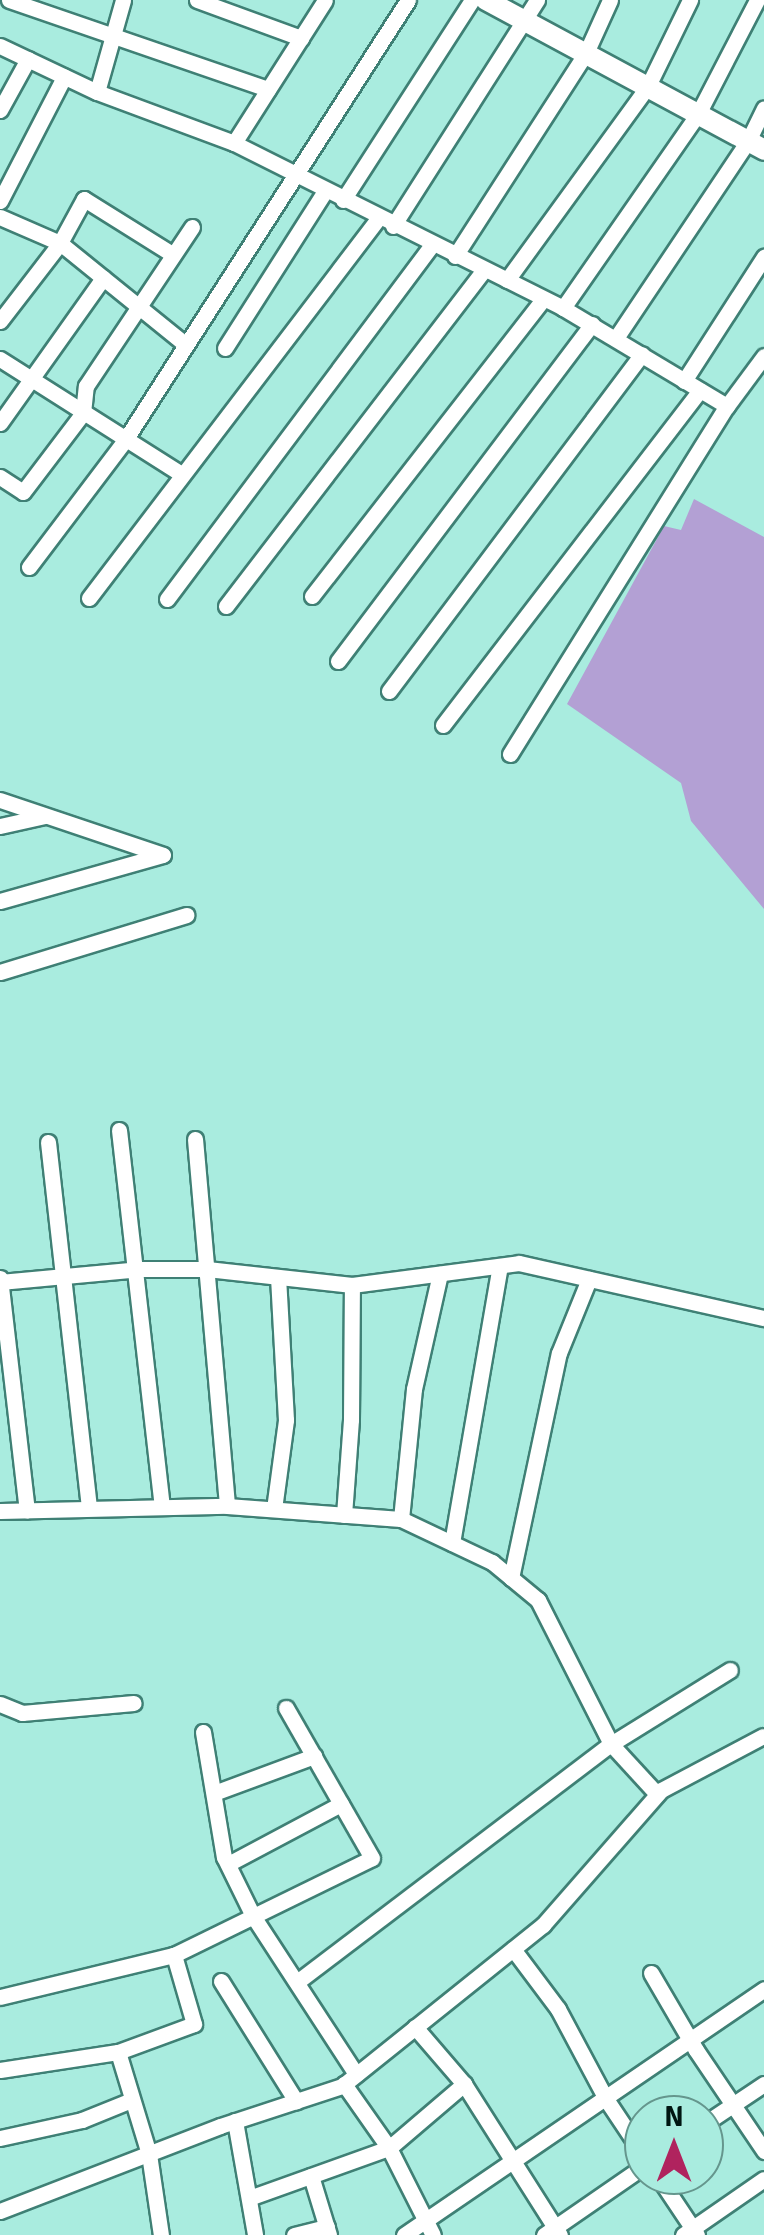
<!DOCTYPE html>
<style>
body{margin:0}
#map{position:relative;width:764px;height:2235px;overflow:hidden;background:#a9ecdf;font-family:Signika,sans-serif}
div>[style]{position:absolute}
.green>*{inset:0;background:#b3a0d4}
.roads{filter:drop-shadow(2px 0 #3f8075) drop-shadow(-2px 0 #3f8075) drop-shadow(0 2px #3f8075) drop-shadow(0 -2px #3f8075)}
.minor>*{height:15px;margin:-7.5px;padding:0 7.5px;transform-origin:7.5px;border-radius:7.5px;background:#fff}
.tertiary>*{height:20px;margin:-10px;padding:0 10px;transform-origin:10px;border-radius:10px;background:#fff}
span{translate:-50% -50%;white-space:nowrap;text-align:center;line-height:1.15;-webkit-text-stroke:10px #a9ecdf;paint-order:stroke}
.north{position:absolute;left:624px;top:2095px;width:100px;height:100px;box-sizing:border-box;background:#a9ecdf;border:2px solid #65968d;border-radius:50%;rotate:0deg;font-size:28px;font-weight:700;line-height:40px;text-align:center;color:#001612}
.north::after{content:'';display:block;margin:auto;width:35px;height:45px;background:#b0235e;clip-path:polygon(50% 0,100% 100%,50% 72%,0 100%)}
</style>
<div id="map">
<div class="green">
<i style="clip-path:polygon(694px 499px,764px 537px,764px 909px,691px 821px,681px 783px,567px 704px,664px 526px,681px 530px)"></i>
</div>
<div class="roads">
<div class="minor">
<i style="left:9px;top:0;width:274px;rotate:19deg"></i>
<i style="left:197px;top:0;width:111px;rotate:20.1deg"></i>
<i style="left:0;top:46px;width:107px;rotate:25.4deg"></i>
<i style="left:97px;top:92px;width:146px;rotate:20.4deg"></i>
<i style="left:234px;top:143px;width:368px;rotate:26.6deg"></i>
<i style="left:563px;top:308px;width:191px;rotate:30.9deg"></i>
<i style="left:97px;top:92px;width:96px;rotate:-74.2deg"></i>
<i style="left:0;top:110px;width:58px;rotate:-61.2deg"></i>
<i style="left:234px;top:143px;width:169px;rotate:-57.5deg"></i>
<i style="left:343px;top:200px;width:238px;rotate:-57.2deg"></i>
<i style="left:0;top:201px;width:140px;rotate:-62.7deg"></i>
<i style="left:0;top:217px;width:65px;rotate:23.4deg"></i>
<i style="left:60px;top:243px;width:162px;rotate:39deg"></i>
<i style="left:393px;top:226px;width:268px;rotate:-57.5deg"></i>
<i style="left:455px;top:256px;width:242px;rotate:-57.2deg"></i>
<i style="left:586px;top:53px;width:58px;rotate:-65.6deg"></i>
<i style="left:507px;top:280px;width:240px;rotate:-54deg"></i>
<i style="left:648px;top:86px;width:96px;rotate:-64deg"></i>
<i style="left:563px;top:308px;width:239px;rotate:-55.2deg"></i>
<i style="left:699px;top:112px;width:126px;rotate:-62.6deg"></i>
<i style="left:0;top:321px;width:98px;rotate:-52.4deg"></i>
<i style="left:60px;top:243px;width:50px;rotate:-61.4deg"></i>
<i style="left:84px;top:199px;width:104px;rotate:32deg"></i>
<i style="left:616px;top:338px;width:239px;rotate:-56.2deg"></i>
<i style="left:749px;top:139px;width:34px;rotate:-64deg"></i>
<i style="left:225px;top:348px;width:186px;rotate:-57.5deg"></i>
<i style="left:0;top:359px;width:214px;rotate:32.4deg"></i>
<i style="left:684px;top:381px;width:148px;rotate:-57.2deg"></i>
<i style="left:0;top:423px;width:178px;rotate:-54.6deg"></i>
<i style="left:0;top:477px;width:27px;rotate:33deg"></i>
<i style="left:23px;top:492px;width:99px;rotate:-52.8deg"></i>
<i style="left:83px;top:413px;width:27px;rotate:-84deg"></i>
<i style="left:86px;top:386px;width:191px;rotate:-56.3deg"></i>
<i style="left:29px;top:567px;width:159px;rotate:-52.9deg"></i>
<i style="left:125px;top:440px;width:523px;rotate:-57.25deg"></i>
<i style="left:312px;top:596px;width:376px;rotate:-52.1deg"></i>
<i style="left:89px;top:598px;width:477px;rotate:-52.7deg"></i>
<i style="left:167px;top:599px;width:442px;rotate:-53.2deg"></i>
<i style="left:226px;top:606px;width:424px;rotate:-52.5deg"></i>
<i style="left:338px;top:661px;width:422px;rotate:-53deg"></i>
<i style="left:389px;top:691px;width:421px;rotate:-53.1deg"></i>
<i style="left:443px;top:725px;width:422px;rotate:-52.5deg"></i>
<i style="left:510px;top:754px;width:410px;rotate:-58.1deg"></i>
<i style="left:727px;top:406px;width:62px;rotate:-53.5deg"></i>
<i style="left:0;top:800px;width:172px;rotate:18.6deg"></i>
<i style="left:0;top:826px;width:46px;rotate:-12.5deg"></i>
<i style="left:0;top:901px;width:169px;rotate:-15.8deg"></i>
<i style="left:0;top:972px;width:195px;rotate:-17deg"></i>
<i style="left:119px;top:1130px;width:379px;rotate:83.5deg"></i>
<i style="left:195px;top:1139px;width:368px;rotate:85deg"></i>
<i style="left:48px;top:1142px;width:367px;rotate:83.6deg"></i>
<i style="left:0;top:1278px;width:234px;rotate:83.4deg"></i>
<i style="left:0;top:1282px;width:141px;rotate:-5.3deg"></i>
<i style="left:140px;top:1269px;width:67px"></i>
<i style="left:207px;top:1269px;width:146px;rotate:6.3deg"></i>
<i style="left:352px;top:1285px;width:168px;rotate:-7.5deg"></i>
<i style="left:519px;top:1263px;width:251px;rotate:12.7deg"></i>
<i style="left:274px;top:1509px;width:90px;rotate:-82.3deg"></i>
<i style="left:286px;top:1420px;width:143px;rotate:-93.2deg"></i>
<i style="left:0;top:1511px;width:227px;rotate:-1.3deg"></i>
<i style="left:227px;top:1506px;width:174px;rotate:4.3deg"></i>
<i style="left:401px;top:1519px;width:101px;rotate:25.3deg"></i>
<i style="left:492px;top:1562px;width:60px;rotate:39.6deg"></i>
<i style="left:538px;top:1600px;width:161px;rotate:63.1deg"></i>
<i style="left:611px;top:1744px;width:68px;rotate:47.4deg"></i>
<i style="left:344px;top:1515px;width:95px;rotate:-85.8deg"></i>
<i style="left:351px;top:1420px;width:135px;rotate:-89.6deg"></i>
<i style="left:401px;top:1519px;width:131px;rotate:-84.3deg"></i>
<i style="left:414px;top:1389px;width:118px;rotate:-77.3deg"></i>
<i style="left:452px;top:1543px;width:281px;rotate:-80.2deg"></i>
<i style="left:511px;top:1578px;width:230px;rotate:-78deg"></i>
<i style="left:559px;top:1353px;width:80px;rotate:-67.9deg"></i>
<i style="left:0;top:1704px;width:24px;rotate:22deg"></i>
<i style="left:22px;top:1713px;width:112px;rotate:-5.1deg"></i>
<i style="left:203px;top:1732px;width:127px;rotate:80.5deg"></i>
<i style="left:224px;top:1857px;width:66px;rotate:63.8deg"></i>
<i style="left:253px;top:1916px;width:189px;rotate:56.9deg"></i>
<i style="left:214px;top:1793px;width:107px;rotate:-20.3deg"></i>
<i style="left:228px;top:1864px;width:128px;rotate:-28deg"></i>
<i style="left:513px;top:1949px;width:75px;rotate:53.1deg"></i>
<i style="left:558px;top:2009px;width:102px;rotate:61.9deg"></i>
<i style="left:606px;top:2099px;width:69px;rotate:56.3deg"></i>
<i style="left:651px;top:1973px;width:89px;rotate:59.7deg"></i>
<i style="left:696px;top:2050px;width:122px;rotate:56deg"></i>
<i style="left:221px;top:1981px;width:142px;rotate:58deg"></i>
<i style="left:297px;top:1982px;width:394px;rotate:-37.2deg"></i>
<i style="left:611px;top:1744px;width:140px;rotate:-31.9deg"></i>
<i style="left:0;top:1997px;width:179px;rotate:-13.6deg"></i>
<i style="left:174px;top:1955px;width:220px;rotate:-26.1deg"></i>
<i style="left:372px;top:1858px;width:173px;rotate:-119.8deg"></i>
<i style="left:415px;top:2027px;width:75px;rotate:49.3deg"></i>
<i style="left:464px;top:2084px;width:179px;rotate:57.6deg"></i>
<i style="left:118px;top:2052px;width:107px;rotate:73.1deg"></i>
<i style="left:149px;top:2154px;width:82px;rotate:81.6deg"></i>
<i style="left:0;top:2070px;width:119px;rotate:-8.7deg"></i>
<i style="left:118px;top:2052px;width:81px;rotate:-20.2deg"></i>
<i style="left:194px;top:2024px;width:72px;rotate:-106.2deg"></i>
<i style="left:344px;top:2084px;width:78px;rotate:54.9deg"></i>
<i style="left:389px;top:2148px;width:97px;rotate:63.2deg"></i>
<i style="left:235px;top:2121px;width:116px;rotate:80deg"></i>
<i style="left:704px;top:2124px;width:72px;rotate:-33.7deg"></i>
<i style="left:0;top:2138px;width:84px;rotate:-12.4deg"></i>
<i style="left:82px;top:2120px;width:51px;rotate:-22deg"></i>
<i style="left:657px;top:2175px;width:72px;rotate:56.3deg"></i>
<i style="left:311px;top:2176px;width:62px;rotate:73deg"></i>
<i style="left:249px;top:2198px;width:149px;rotate:-19.7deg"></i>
<i style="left:389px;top:2148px;width:99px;rotate:-40.5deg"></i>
<i style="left:0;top:2211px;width:236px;rotate:-21.1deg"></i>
<i style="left:220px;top:2126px;width:128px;rotate:-18.2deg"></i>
<i style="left:342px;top:2086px;width:258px;rotate:-38.7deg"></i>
<i style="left:543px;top:1925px;width:179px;rotate:-48.8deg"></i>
<i style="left:661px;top:1790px;width:115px;rotate:-27.9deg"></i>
<i style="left:294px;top:2235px;width:34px;rotate:-14deg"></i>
<i style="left:404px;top:2235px;width:436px;rotate:-34.3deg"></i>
<i style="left:544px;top:2235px;width:121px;rotate:-34.6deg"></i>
<i style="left:683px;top:2235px;width:98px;rotate:-34.7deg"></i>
</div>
<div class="tertiary">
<i style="left:486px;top:0;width:316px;rotate:28.3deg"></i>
</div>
</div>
<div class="north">N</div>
</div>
